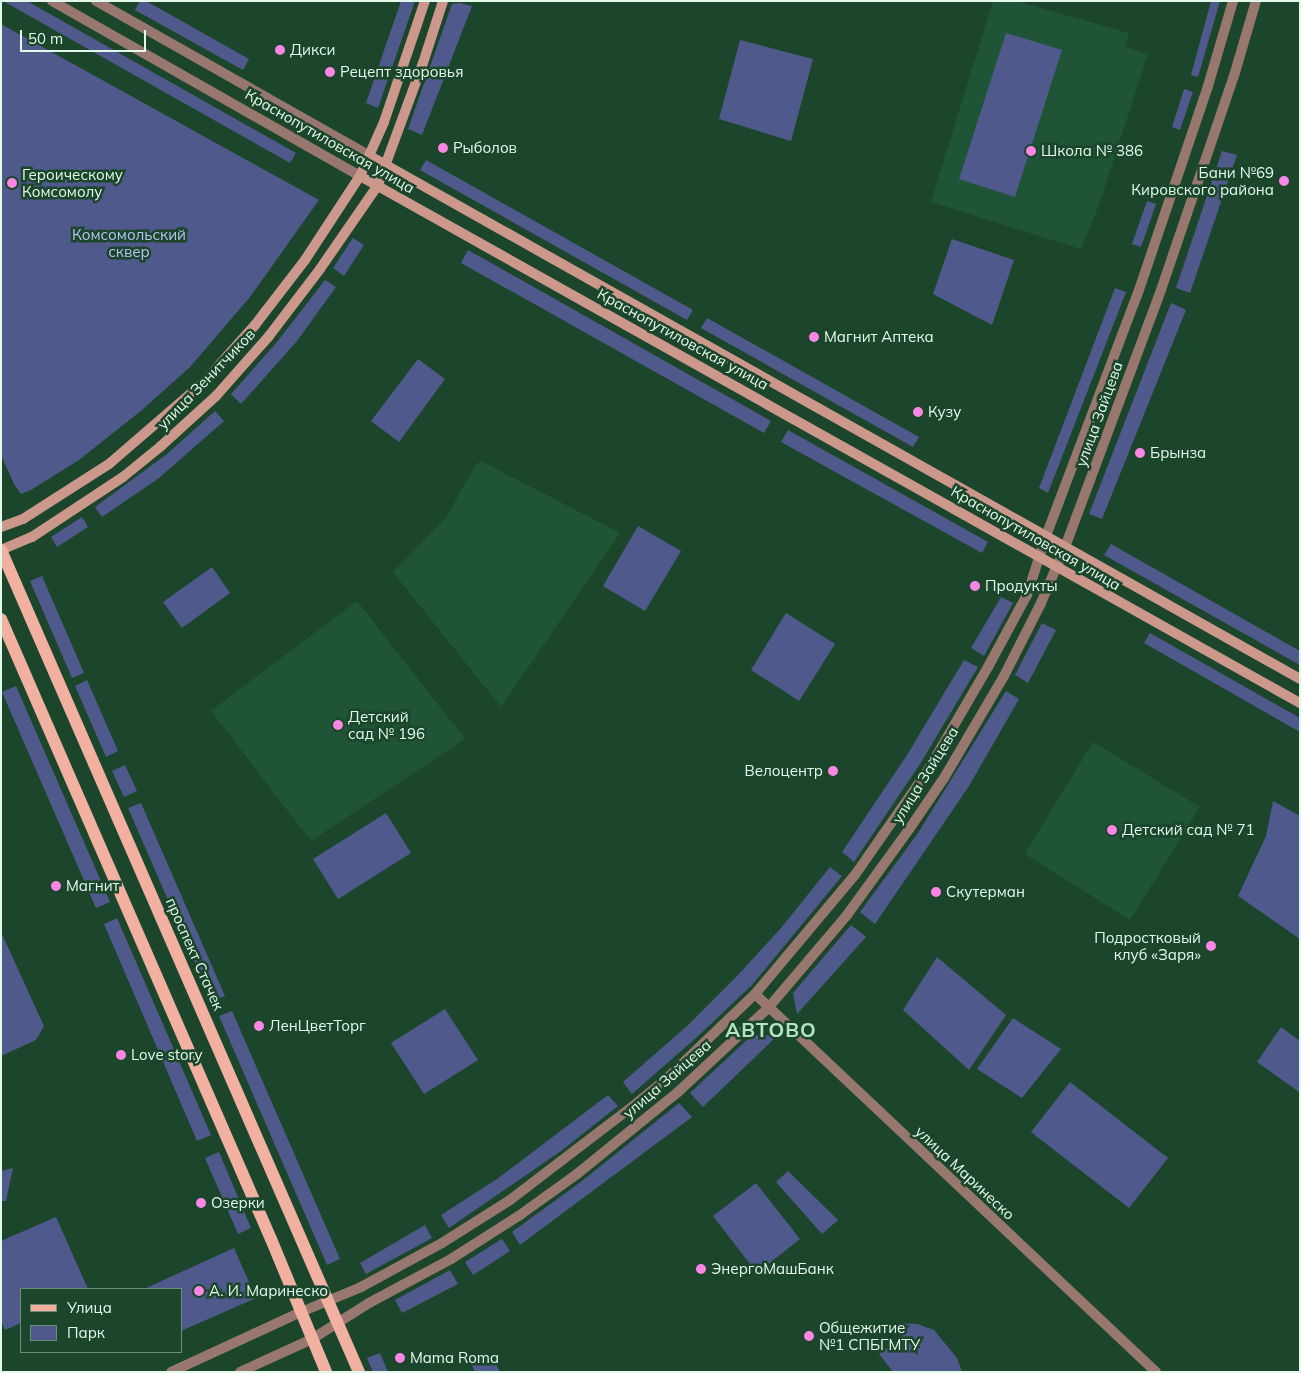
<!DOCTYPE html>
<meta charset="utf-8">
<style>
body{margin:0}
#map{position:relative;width:1301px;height:1373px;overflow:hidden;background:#1b462c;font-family:Mulish,sans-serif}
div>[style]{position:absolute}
.built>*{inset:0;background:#205436}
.green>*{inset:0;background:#50598c}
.minor>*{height:10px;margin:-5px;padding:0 5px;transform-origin:5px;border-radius:5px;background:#98776f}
.tertiary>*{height:10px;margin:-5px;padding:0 5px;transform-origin:5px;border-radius:5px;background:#98776f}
.secondary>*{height:10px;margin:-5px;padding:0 5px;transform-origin:5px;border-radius:5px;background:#cb988b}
.primary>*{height:12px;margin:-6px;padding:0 6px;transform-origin:6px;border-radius:6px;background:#f2b1a0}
.dots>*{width:14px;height:14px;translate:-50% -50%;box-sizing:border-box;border:2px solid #1b462c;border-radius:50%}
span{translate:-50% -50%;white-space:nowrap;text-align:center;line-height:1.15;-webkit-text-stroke:5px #1b462c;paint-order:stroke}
.poi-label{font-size:15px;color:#e3faea}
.left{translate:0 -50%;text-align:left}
.right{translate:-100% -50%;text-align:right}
.street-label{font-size:15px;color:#e3faea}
.park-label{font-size:15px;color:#b7c3f7}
.district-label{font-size:20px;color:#b4e3c3;font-weight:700;letter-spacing:1px}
.frame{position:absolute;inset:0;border:2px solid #e3faea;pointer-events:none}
.legend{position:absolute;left:20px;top:1288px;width:162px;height:65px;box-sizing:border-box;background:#1b462c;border:1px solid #6b8e78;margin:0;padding:6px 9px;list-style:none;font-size:15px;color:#e3faea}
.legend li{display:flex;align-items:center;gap:10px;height:25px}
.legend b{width:25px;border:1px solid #6b8e78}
.scale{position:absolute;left:20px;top:30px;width:126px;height:22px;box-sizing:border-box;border:2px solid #e3faea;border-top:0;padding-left:6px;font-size:15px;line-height:18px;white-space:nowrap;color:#e3faea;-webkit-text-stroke:4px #1b462c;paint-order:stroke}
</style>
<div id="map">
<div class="built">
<i style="clip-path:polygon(993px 1px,1016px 1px,1129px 33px,1125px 47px,1148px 54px,1099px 205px,1081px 249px,931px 202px)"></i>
<i style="clip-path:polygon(483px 462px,620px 533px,501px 707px,393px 572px,445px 519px,477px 463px)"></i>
<i style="clip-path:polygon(357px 601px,465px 739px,311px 841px,211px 711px)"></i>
<i style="clip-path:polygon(1093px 742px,1200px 807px,1130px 920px,1025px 854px)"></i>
</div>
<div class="green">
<i style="clip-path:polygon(3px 1px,27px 1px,296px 153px,290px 163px)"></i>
<i style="clip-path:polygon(140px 1px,146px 1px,249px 59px,243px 70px,135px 10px)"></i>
<i style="clip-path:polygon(401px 1px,415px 1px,378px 108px,366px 103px)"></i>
<i style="clip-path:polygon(1211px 1px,1220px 1px,1198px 77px,1191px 75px)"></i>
<i style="clip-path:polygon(460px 3px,472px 6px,422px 135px,408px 129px,452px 4px)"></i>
<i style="clip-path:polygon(1px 24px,319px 200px,250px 297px,190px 367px,142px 410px,79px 460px,31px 490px,21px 494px,14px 484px,1px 455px)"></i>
<i style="clip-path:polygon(1006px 33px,1062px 50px,1015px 197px,959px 179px)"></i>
<i style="clip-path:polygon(740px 40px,813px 59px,791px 141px,719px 119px)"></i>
<i style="clip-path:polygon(1184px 89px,1193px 92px,1180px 130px,1172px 127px)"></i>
<i style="clip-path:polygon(1222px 151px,1237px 155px,1190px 293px,1176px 288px)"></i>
<i style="clip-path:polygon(426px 160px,693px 310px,687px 320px,420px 170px)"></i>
<i style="clip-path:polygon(1147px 201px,1156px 204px,1141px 247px,1132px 244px)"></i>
<i style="clip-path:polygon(353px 238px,364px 245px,344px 276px,333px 268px)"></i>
<i style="clip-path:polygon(952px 239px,1014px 260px,992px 325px,933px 294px)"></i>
<i style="clip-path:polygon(468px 250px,771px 421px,764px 433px,461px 263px)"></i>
<i style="clip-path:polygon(325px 280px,336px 287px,297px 341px,241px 404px,231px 394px,277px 342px)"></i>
<i style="clip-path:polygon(1115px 288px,1126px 292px,1048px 493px,1039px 488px)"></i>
<i style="clip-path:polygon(1171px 303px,1186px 310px,1102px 519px,1089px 514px)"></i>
<i style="clip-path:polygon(707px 318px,919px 437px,913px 447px,701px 328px)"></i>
<i style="clip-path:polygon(418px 359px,445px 379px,399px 442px,371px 421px)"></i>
<i style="clip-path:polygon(215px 411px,224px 421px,159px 478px,102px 517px,95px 507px,167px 454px)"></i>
<i style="clip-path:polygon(788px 430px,988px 542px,982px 553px,781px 442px)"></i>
<i style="clip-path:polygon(82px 517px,88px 527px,57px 547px,51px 537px)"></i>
<i style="clip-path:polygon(638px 526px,681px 551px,645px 611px,603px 586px)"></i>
<i style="clip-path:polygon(1111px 544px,1300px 651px,1300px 665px,1104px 555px)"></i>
<i style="clip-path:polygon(212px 567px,230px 593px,182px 628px,163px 602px)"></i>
<i style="clip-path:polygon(42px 576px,84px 673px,72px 678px,30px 581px)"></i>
<i style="clip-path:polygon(1001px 597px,1013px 603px,984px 656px,971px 648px)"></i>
<i style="clip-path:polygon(786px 613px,835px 644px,799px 701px,751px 670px)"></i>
<i style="clip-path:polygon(1042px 623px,1056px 630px,1028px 683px,1015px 675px)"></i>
<i style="clip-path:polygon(1150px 633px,1300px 718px,1300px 732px,1144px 643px)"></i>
<i style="clip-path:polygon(964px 660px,978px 667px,920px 764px,854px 862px,842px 852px,907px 755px)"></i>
<i style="clip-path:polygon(87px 680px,118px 751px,106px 757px,75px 686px)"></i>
<i style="clip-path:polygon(16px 686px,110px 902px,96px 908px,2px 692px)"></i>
<i style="clip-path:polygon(1006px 691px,1019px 699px,969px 786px,875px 924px,860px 912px,918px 833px)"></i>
<i style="clip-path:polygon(125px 765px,137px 791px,124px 797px,112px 771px)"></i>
<i style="clip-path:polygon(1273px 801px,1300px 816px,1300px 939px,1238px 896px,1266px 836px)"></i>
<i style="clip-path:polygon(141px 803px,225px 996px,212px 1001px,128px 808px)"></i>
<i style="clip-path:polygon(386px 813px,411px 853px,338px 899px,313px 859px)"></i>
<i style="clip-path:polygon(830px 867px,842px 876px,752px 985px,697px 1037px,632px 1094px,623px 1082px,687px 1026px,739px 974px,781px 928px)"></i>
<i style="clip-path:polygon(117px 918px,211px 1135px,197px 1141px,104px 924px)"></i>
<i style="clip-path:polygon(851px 925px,866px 937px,797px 1014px,793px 993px)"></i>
<i style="clip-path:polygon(1px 932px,44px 1026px,36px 1040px,1px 1056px)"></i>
<i style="clip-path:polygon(937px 957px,1006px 1015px,969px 1070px,903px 1010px)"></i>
<i style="clip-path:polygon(445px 1009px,478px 1060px,424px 1094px,391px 1043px)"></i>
<i style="clip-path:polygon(232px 1011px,340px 1259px,327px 1265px,219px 1016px)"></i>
<i style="clip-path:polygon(1013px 1018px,1061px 1049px,1022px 1098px,977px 1069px)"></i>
<i style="clip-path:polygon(1281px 1027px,1300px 1041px,1299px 1092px,1257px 1062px)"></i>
<i style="clip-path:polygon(761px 1034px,776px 1037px,703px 1107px,690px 1093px,749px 1038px)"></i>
<i style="clip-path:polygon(1070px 1082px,1168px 1158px,1129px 1208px,1031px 1132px)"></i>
<i style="clip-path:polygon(608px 1095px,618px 1106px,561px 1151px,449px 1228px,441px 1215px,497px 1179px)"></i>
<i style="clip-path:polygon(679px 1103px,692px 1117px,520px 1245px,512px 1232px,582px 1181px)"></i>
<i style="clip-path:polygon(219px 1152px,251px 1228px,238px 1234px,205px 1158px)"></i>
<i style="clip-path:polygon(13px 1168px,6px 1201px,1px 1201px,1px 1171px)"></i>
<i style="clip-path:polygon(788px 1171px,838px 1220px,822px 1234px,776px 1182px)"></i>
<i style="clip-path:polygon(756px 1183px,800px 1239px,757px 1273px,713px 1216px)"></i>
<i style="clip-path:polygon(56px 1217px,88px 1289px,21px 1289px,21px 1323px,5px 1330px,1px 1321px,1px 1241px)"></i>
<i style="clip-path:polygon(425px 1225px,432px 1238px,366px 1274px,360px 1263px)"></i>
<i style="clip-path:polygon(502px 1239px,510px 1251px,473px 1275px,465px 1262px)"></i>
<i style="clip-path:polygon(234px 1248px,256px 1298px,181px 1331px,181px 1289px,144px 1289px)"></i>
<i style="clip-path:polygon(450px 1270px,458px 1284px,402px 1313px,395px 1300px)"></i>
<i style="clip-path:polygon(893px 1323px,917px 1324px,934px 1330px,957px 1358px,962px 1372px,893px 1372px,879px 1354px,903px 1336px)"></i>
<i style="clip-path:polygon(380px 1353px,388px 1372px,373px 1372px,367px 1358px)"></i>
<i style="clip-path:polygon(491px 1354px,500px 1372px,475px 1372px,471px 1364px)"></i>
</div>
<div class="minor">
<i style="left:1046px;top:536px;width:263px;rotate:-69.3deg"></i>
<i style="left:1139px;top:290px;width:215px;rotate:-71.3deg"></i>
<i style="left:1208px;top:86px;width:89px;rotate:-73.6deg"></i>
<i style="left:1065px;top:547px;width:274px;rotate:-69.5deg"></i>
<i style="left:1161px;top:290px;width:226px;rotate:-71.2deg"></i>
<i style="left:1234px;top:76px;width:78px;rotate:-73.7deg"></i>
<i style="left:755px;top:994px;width:551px;rotate:43.31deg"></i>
</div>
<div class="tertiary">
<i style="left:52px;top:1px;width:354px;rotate:29.6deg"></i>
<i style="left:96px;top:1px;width:315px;rotate:29.5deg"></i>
<i style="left:171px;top:1372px;width:143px;rotate:-24.8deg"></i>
<i style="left:301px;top:1312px;width:65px;rotate:-22.6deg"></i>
<i style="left:361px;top:1287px;width:92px;rotate:-28.5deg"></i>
<i style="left:442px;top:1243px;width:80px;rotate:-32.3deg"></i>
<i style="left:510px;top:1200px;width:155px;rotate:-37.4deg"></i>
<i style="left:633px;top:1106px;width:43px;rotate:-39.3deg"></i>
<i style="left:666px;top:1079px;width:123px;rotate:-43.7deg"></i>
<i style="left:755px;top:994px;width:155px;rotate:-50deg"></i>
<i style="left:855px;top:875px;width:128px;rotate:-55.2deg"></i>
<i style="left:928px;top:770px;width:119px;rotate:-59.8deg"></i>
<i style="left:988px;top:667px;width:82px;rotate:-61.6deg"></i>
<i style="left:1027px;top:595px;width:62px;rotate:-72.1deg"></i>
<i style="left:240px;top:1372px;width:79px;rotate:-24.6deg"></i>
<i style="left:312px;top:1339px;width:67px;rotate:-32.3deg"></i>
<i style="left:369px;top:1303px;width:93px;rotate:-28.2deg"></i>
<i style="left:451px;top:1259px;width:82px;rotate:-32.5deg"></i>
<i style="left:520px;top:1215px;width:70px;rotate:-35.7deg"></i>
<i style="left:577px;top:1174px;width:130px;rotate:-39.1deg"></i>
<i style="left:678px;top:1092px;width:125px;rotate:-43deg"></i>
<i style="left:769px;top:1007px;width:121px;rotate:-49.7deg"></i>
<i style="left:847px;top:915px;width:107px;rotate:-54.1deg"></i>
<i style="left:910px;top:828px;width:60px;rotate:-55.8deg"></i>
<i style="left:944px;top:778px;width:118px;rotate:-59.5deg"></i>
<i style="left:1004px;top:676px;width:82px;rotate:-63.1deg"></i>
<i style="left:1041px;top:603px;width:61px;rotate:-66.8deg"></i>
</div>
<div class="secondary">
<i style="left:370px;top:156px;width:1067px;rotate:29.35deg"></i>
<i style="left:360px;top:176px;width:1078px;rotate:29.28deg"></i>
<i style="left:1px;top:527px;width:23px;rotate:-20deg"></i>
<i style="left:23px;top:519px;width:102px;rotate:-32.6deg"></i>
<i style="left:109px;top:464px;width:124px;rotate:-40.8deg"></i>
<i style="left:203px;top:383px;width:78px;rotate:-48.1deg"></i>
<i style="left:255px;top:325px;width:82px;rotate:-52.4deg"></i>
<i style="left:305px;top:260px;width:100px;rotate:-56.8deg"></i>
<i style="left:360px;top:176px;width:59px;rotate:-66deg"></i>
<i style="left:384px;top:122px;width:128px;rotate:-71.3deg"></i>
<i style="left:1px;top:550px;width:34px;rotate:-23deg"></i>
<i style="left:32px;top:537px;width:109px;rotate:-33.4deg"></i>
<i style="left:123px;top:477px;width:49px;rotate:-39.2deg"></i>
<i style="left:161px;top:446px;width:74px;rotate:-42.3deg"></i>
<i style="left:216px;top:396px;width:80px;rotate:-48.5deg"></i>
<i style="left:269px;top:336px;width:84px;rotate:-52.7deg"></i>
<i style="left:320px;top:269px;width:102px;rotate:-55.4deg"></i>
<i style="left:378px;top:185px;width:130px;rotate:-69.8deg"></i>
<i style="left:423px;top:63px;width:65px;rotate:-72.1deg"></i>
</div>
<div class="primary">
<i style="left:1px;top:550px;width:897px;rotate:66.47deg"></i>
<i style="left:1px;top:619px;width:676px;rotate:66.47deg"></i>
<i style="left:271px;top:1239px;width:144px;rotate:67.5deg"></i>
</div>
<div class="dots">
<i style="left:280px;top:50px;background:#fc86e4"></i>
<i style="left:330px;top:72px;background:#fc86e4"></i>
<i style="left:443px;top:148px;background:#fc86e4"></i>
<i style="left:1031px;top:151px;background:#fc86e4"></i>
<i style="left:1284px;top:181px;background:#fc86e4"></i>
<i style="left:12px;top:183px;background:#fc86e4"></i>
<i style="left:814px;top:337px;background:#fc86e4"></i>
<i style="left:918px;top:412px;background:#fc86e4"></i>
<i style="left:1140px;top:453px;background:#fc86e4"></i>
<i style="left:975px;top:586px;background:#fc86e4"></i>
<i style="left:338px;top:725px;background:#fc86e4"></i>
<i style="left:833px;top:771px;background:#fc86e4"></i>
<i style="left:1112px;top:830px;background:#fc86e4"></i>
<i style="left:56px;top:886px;background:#fc86e4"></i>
<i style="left:936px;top:892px;background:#fc86e4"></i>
<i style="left:1211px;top:946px;background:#fc86e4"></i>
<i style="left:259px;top:1026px;background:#fc86e4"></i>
<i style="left:121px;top:1055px;background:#fc86e4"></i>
<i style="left:201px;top:1203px;background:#fc86e4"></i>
<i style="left:701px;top:1269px;background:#fc86e4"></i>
<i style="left:199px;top:1291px;background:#fc86e4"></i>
<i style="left:809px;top:1336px;background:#fc86e4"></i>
<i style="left:400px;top:1358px;background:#fc86e4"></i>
</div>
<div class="poi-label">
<span class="left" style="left:290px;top:50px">Дикси</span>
<span class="left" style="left:340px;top:72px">Рецепт здоровья</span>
<span class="left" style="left:453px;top:148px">Рыболов</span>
<span class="left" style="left:1041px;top:151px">Школа № 386</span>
<span class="right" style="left:1274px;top:181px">Бани №69<br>Кировского района</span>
<span class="left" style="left:22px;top:183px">Героическому<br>Комсомолу</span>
<span class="left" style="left:824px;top:337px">Магнит Аптека</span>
<span class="left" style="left:928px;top:412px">Кузу</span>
<span class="left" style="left:1150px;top:453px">Брынза</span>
<span class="left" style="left:985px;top:586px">Продукты</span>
<span class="left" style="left:348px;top:725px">Детский<br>сад № 196</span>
<span class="right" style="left:823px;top:771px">Велоцентр</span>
<span class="left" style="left:1122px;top:830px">Детский сад № 71</span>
<span class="left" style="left:66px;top:886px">Магнит</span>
<span class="left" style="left:946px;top:892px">Скутерман</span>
<span class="right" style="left:1201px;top:946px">Подростковый<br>клуб «Заря»</span>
<span class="left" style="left:269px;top:1026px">ЛенЦветТорг</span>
<span class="left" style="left:131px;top:1055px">Love story</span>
<span class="left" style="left:211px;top:1203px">Озерки</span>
<span class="left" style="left:711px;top:1269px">ЭнергоМашБанк</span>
<span class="left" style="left:209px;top:1291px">А. И. Маринеско</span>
<span class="left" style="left:819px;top:1336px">Общежитие<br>№1 СПБГМТУ</span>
<span class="left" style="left:410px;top:1358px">Mama Roma</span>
</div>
<div class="street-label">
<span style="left:330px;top:141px;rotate:30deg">Краснопутиловская улица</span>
<span style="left:683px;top:339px;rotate:29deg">Краснопутиловская улица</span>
<span style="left:206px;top:379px;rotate:-46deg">улица Зенитчиков</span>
<span style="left:1099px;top:414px;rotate:-70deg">улица Зайцева</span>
<span style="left:1036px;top:538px;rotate:30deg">Краснопутиловская улица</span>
<span style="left:925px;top:775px;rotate:-58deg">улица Зайцева</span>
<span style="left:195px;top:954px;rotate:66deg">проспект Стачек</span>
<span style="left:667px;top:1079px;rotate:-41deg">улица Зайцева</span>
<span style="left:965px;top:1173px;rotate:43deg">улица Маринеско</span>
</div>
<div class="park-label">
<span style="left:129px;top:243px">Комсомольский<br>сквер</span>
</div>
<div class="district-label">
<span style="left:771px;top:1029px">АВТОВО</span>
</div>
<div class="frame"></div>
<ul class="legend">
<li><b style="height:6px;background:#f2b1a0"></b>Улица</li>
<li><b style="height:14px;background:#50598c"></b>Парк</li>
</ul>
<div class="scale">50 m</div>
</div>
